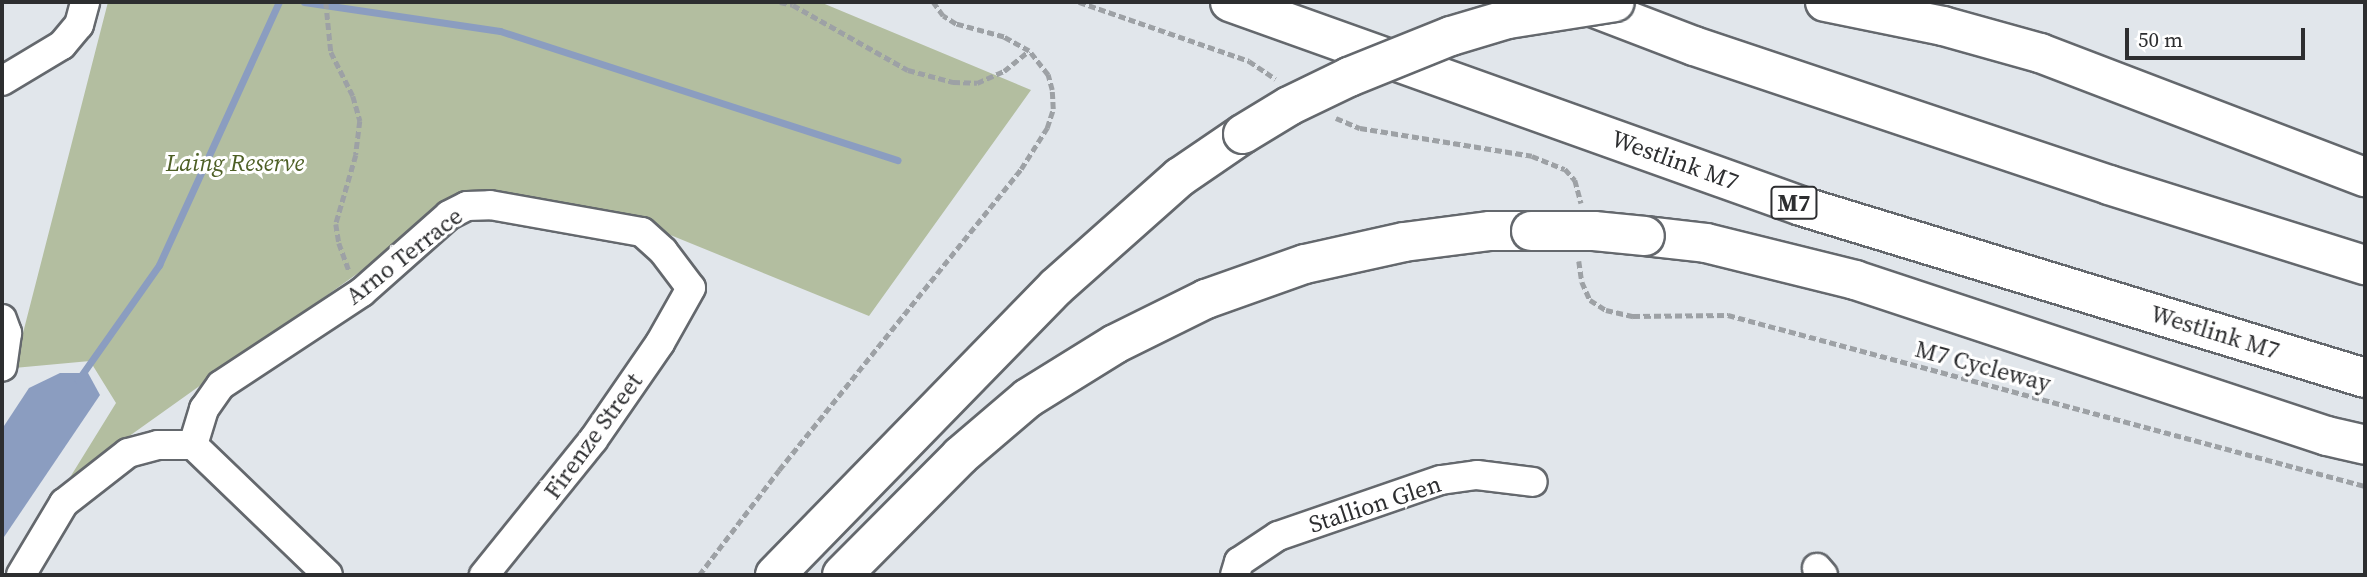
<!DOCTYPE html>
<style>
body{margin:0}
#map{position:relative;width:2367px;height:577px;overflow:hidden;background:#e1e6eb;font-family:"Source Serif 4",serif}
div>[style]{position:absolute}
.green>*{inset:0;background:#b3bea0}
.water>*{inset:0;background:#8b9dc0}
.stream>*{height:7px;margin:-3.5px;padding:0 3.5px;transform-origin:3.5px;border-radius:3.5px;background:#8b9dc0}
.path>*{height:4.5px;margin-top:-2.25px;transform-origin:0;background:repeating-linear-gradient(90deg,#9da1a5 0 7px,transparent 0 10.5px)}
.roads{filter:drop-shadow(2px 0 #64686d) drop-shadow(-2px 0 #64686d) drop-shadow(0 2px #64686d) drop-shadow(0 -2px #64686d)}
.street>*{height:28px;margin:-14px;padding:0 14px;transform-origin:14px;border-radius:14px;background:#fff}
.highway>*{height:38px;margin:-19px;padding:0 19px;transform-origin:19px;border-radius:19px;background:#fff}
.bridges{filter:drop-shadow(2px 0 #64686d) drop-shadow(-2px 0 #64686d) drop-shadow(0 2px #64686d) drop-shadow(0 -2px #64686d)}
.highway-bridge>*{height:38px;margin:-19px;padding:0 19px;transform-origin:19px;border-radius:19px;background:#fff}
span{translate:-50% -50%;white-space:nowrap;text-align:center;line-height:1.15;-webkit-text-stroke:6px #fff;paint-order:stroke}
.shield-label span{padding:2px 5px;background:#fff;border:2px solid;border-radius:5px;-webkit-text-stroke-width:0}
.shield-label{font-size:23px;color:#2d2e30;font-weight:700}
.street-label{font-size:24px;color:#2d2e30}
.park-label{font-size:24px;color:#4d5f25;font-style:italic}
.frame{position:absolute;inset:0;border:4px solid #2d2e30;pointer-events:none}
.scale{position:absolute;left:2125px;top:28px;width:180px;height:32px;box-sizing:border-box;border:4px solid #2d2e30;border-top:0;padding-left:9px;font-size:21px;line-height:24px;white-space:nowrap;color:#2d2e30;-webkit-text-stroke:5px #fff;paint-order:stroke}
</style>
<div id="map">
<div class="green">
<i style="clip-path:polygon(108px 2px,820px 2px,1031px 90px,869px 316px,609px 210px,459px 192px,361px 271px,69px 479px,116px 403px,90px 361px,14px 368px)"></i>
</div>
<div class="water">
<i style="clip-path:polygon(60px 373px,88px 373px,100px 395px,2px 540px,2px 429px,29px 388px)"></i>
</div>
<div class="stream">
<i style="left:304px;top:2px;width:198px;rotate:8.4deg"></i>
<i style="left:500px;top:31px;width:418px;rotate:18deg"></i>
<i style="left:78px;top:380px;width:141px;rotate:-54.8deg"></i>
<i style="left:159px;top:265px;width:289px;rotate:-65.5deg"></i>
</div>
<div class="path">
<i style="left:326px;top:2px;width:50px;rotate:84.3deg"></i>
<i style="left:331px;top:52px;width:49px;rotate:63.4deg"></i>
<i style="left:353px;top:96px;width:26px;rotate:74deg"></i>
<i style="left:360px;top:121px;width:34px;rotate:97deg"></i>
<i style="left:356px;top:155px;width:72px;rotate:106.2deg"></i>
<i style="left:336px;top:224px;width:19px;rotate:81deg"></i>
<i style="left:339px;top:243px;width:29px;rotate:70deg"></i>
<i style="left:780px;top:2px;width:13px;rotate:13deg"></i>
<i style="left:793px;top:5px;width:132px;rotate:29.5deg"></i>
<i style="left:908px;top:70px;width:47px;rotate:14.9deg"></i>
<i style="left:953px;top:82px;width:24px;rotate:2deg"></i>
<i style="left:977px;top:83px;width:30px;rotate:-24deg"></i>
<i style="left:1004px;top:71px;width:32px;rotate:-39deg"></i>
<i style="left:1079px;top:2px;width:180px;rotate:19.1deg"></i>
<i style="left:1249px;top:61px;width:32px;rotate:34deg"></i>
<i style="left:1336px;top:118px;width:26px;rotate:23deg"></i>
<i style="left:1360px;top:128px;width:174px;rotate:9.2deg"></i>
<i style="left:1532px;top:156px;width:35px;rotate:22deg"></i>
<i style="left:1565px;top:169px;width:15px;rotate:48deg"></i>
<i style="left:1575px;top:180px;width:24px;rotate:75deg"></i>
<i style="left:1579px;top:261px;width:21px;rotate:82deg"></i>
<i style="left:1582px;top:282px;width:20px;rotate:66deg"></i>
<i style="left:1590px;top:300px;width:19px;rotate:32deg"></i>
<i style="left:1606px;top:310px;width:28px;rotate:13deg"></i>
<i style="left:1633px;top:316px;width:95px;rotate:-0.6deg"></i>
<i style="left:1728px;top:315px;width:660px;rotate:15.03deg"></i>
<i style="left:699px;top:575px;width:132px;rotate:-52.7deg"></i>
<i style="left:779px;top:470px;width:386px;rotate:-51.2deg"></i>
<i style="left:1021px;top:169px;width:49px;rotate:-57.6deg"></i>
<i style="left:1047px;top:128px;width:20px;rotate:-72deg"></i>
<i style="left:1053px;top:109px;width:19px;rotate:-93deg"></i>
<i style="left:1052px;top:90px;width:16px;rotate:-105deg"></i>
<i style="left:1048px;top:75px;width:31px;rotate:-128deg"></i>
<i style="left:1029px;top:51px;width:29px;rotate:-151deg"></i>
<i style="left:1004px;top:37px;width:50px;rotate:-164.8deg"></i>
<i style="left:956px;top:24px;width:15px;rotate:-148deg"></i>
<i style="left:943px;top:16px;width:17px;rotate:-126deg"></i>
</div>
<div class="roads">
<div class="street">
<i style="left:2px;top:81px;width:70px;rotate:-31deg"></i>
<i style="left:62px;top:45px;width:26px;rotate:-50deg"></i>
<i style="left:79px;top:25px;width:24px;rotate:-75deg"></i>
<i style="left:2px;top:319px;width:15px;rotate:70deg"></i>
<i style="left:7px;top:333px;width:34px;rotate:98deg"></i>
<i style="left:193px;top:445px;width:38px;rotate:-73deg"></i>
<i style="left:204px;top:409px;width:29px;rotate:-55deg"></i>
<i style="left:221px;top:385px;width:169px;rotate:-33.4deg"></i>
<i style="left:362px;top:292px;width:116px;rotate:-41.5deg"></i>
<i style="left:449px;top:215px;width:20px;rotate:-27deg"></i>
<i style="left:467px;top:206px;width:23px;rotate:-2deg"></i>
<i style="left:490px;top:205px;width:154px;rotate:10.1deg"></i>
<i style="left:642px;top:232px;width:28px;rotate:42deg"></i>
<i style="left:663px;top:251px;width:46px;rotate:52.9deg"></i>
<i style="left:691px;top:288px;width:63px;rotate:119.4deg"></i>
<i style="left:660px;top:343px;width:118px;rotate:124.6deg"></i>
<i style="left:593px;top:440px;width:174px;rotate:128.9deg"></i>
<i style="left:193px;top:445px;width:187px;rotate:43.9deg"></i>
<i style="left:1817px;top:568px;width:9px;rotate:49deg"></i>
<i style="left:21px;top:575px;width:84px;rotate:-59.2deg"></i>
<i style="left:64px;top:503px;width:81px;rotate:-38deg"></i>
<i style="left:128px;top:453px;width:31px;rotate:-15deg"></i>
<i style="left:158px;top:445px;width:35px"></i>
<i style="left:1235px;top:575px;width:14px;rotate:-73deg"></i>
<i style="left:1239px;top:562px;width:47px;rotate:-33.7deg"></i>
<i style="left:1278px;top:536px;width:172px;rotate:-19deg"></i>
<i style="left:1441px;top:480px;width:36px;rotate:-8deg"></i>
<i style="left:1477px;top:475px;width:56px;rotate:7.1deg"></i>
</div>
<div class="highway">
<i style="left:1230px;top:2px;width:606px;rotate:19.66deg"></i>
<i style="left:1801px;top:206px;width:590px;rotate:16.96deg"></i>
<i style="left:1579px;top:2px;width:123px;rotate:20.9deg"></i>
<i style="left:1694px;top:46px;width:438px;rotate:18.5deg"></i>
<i style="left:2109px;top:185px;width:268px;rotate:17.4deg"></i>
<i style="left:1825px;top:2px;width:120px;rotate:11.5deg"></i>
<i style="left:1943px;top:26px;width:101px;rotate:15.6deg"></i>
<i style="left:2040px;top:53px;width:348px;rotate:20.9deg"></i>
<i style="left:1645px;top:236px;width:61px;rotate:6.5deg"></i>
<i style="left:1706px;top:243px;width:154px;rotate:13.9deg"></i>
<i style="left:1855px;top:280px;width:497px;rotate:18.3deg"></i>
<i style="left:2327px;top:436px;width:39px;rotate:13deg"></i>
<i style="left:775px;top:575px;width:402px;rotate:-45.7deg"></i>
<i style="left:1056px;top:287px;width:166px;rotate:-41.6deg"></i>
<i style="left:1180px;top:177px;width:76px;rotate:-34.3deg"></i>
<i style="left:842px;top:575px;width:168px;rotate:-45.2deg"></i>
<i style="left:960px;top:456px;width:89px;rotate:-40.5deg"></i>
<i style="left:1028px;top:398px;width:102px;rotate:-31.8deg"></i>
<i style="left:1115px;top:344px;width:102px;rotate:-26.3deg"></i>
<i style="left:1206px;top:299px;width:105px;rotate:-19.5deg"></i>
<i style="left:1305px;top:264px;width:101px;rotate:-12.5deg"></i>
<i style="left:1404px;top:242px;width:87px;rotate:-7.3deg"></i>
<i style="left:1490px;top:231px;width:41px"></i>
</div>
</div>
<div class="bridges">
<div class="highway-bridge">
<i style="left:1243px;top:134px;width:54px;rotate:-31.3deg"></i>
<i style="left:1289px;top:106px;width:67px;rotate:-25.8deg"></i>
<i style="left:1349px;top:77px;width:110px;rotate:-21.9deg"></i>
<i style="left:1451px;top:36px;width:59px;rotate:-16.6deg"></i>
<i style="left:1508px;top:19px;width:108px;rotate:-9deg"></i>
<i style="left:1531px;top:231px;width:63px"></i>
<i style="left:1594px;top:231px;width:51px;rotate:5.6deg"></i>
</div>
</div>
<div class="shield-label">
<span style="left:1794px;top:203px">M7</span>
</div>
<div class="street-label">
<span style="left:1675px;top:160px;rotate:20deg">Westlink M7</span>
<span style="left:404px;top:256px;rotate:-38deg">Arno Terrace</span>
<span style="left:2215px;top:332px;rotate:17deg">Westlink M7</span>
<span style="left:1983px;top:366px;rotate:15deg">M7 Cycleway</span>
<span style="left:593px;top:436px;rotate:-54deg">Firenze Street</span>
<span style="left:1375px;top:504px;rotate:-18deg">Stallion Glen</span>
</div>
<div class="park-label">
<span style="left:235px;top:163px">Laing Reserve</span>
</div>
<div class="frame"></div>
<div class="scale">50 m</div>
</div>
